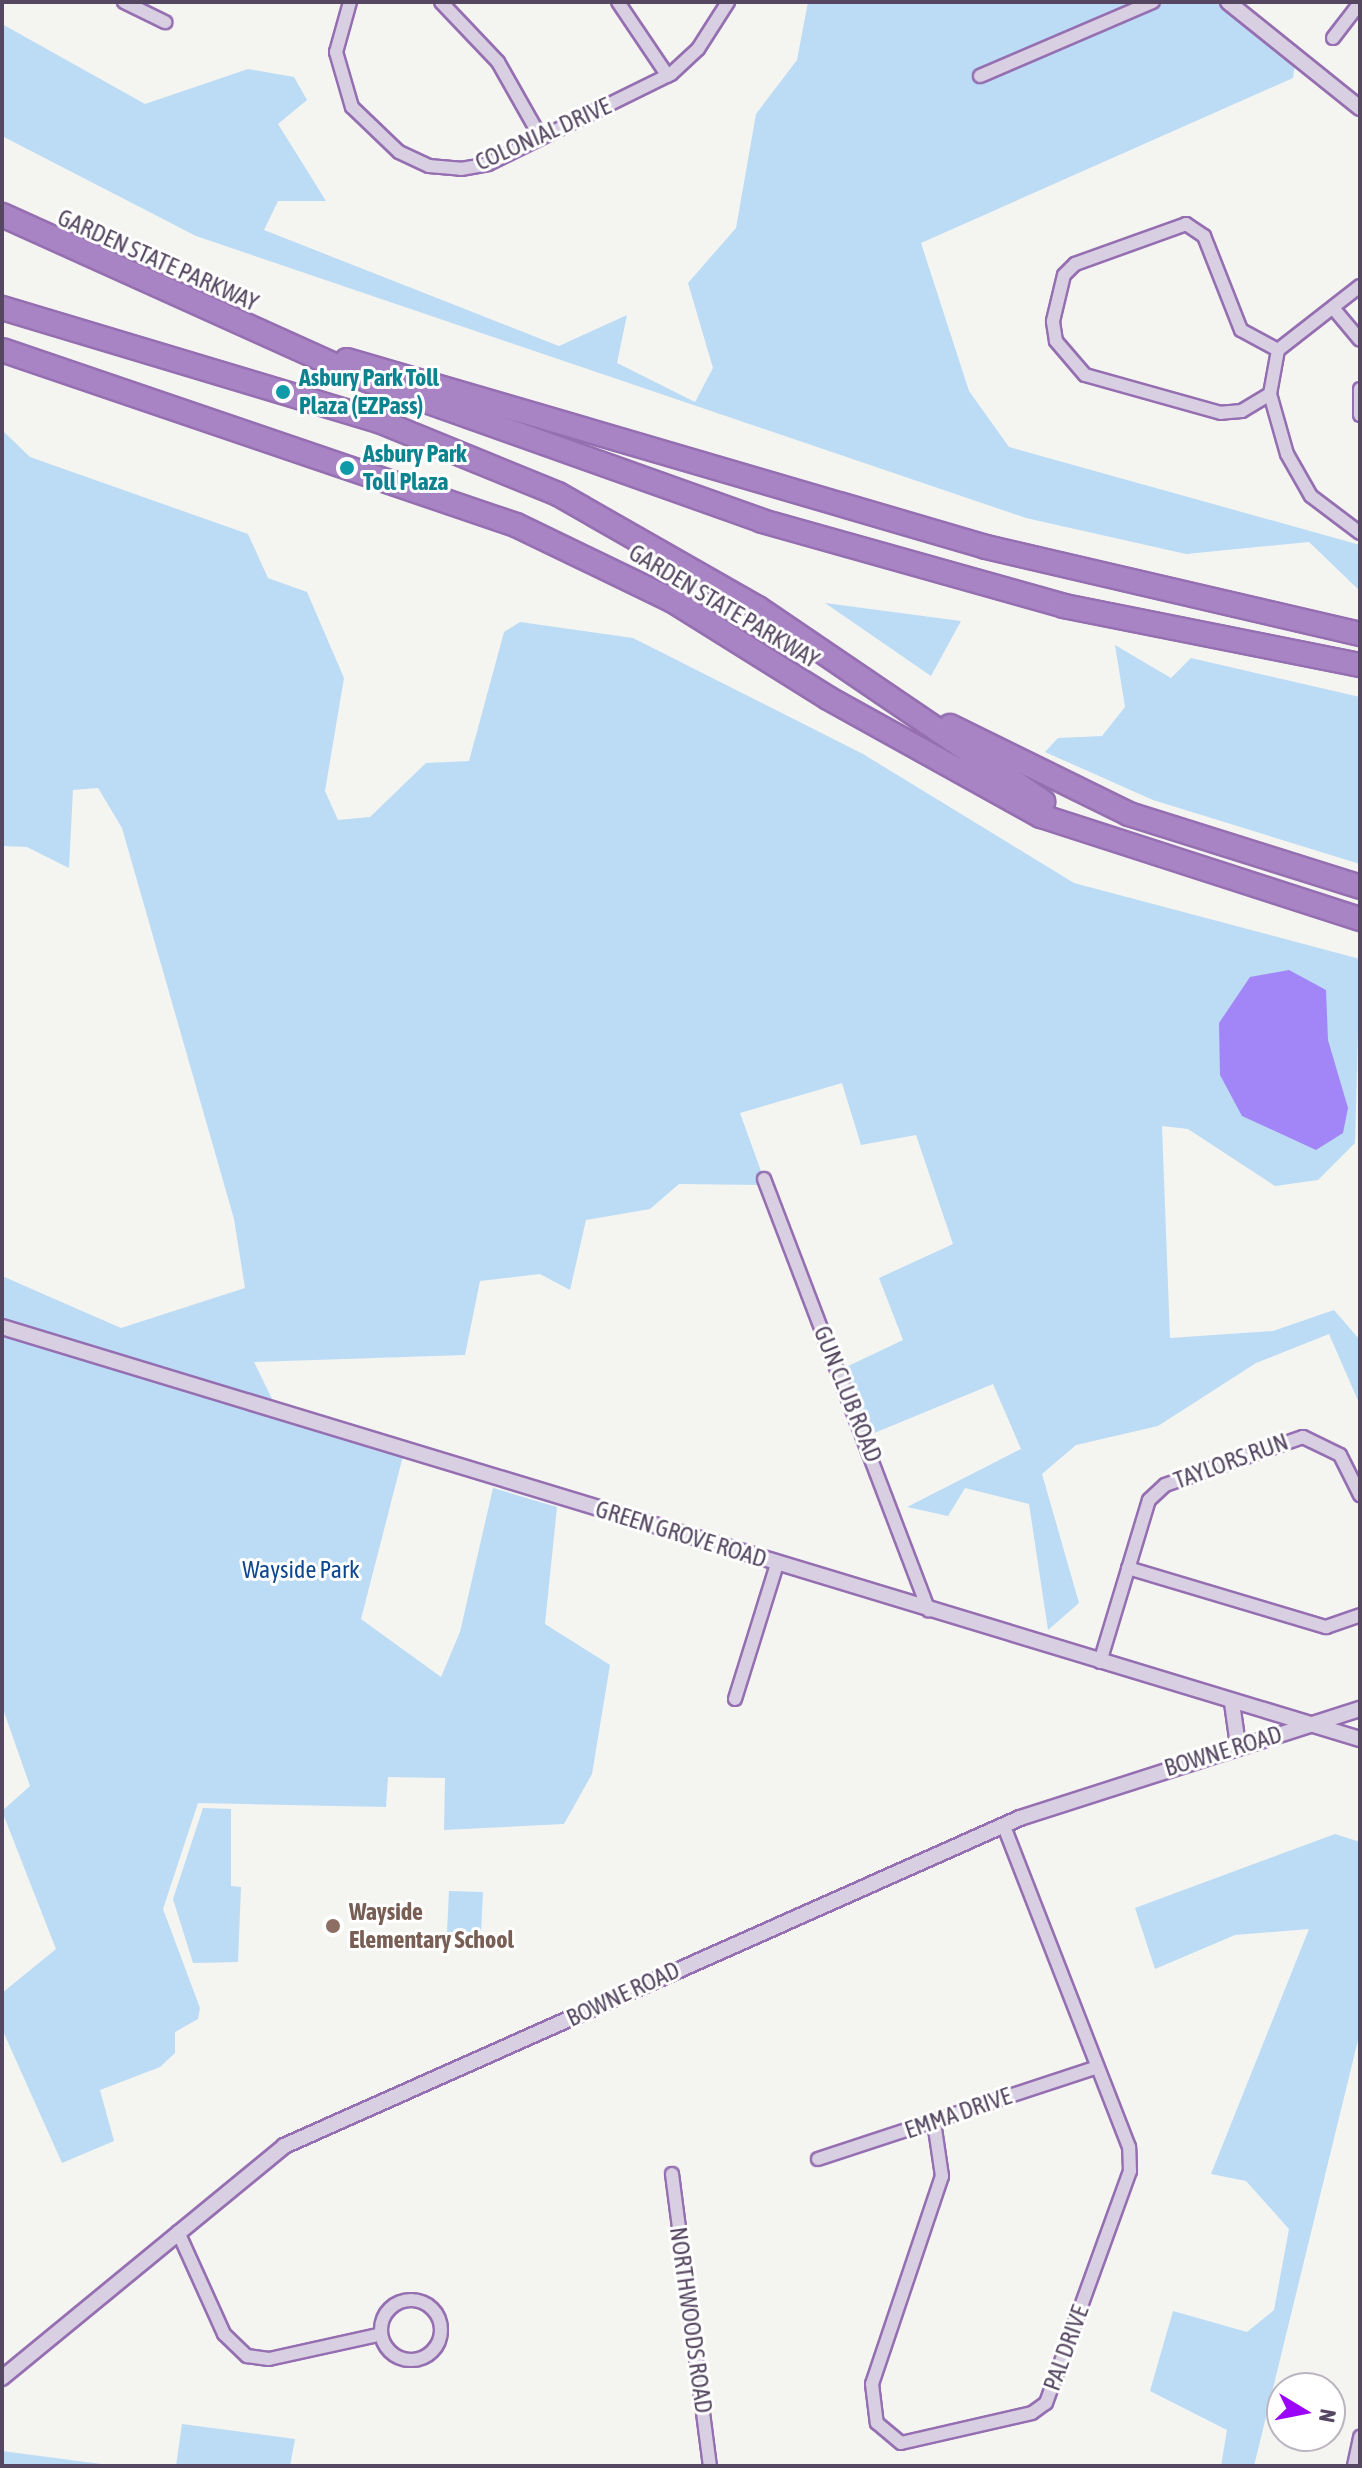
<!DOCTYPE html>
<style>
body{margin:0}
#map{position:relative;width:1362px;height:2468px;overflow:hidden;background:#f4f4f1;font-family:"Asap Condensed",sans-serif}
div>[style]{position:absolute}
.green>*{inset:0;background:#bcdcf5}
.water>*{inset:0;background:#a285f6}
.roads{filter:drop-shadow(2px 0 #956fb1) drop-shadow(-2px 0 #956fb1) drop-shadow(0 2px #956fb1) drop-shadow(0 -2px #956fb1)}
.minor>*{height:12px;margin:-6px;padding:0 6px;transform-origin:6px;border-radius:6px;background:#d9cfe2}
.minor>.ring{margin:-6px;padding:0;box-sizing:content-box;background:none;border:12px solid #d9cfe2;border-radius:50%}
.tertiary>*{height:14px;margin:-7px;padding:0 7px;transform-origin:7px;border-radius:7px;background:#d9cfe2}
.motorway>*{height:22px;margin:-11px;padding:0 11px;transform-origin:11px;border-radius:11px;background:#a984c5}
.dots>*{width:22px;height:22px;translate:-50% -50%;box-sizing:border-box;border:4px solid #fff;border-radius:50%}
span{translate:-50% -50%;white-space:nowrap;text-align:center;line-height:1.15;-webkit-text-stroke:6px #fff;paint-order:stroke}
.street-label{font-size:24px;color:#554761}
.culture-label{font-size:24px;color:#0d838f;font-weight:700}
.left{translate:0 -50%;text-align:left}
.park-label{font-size:24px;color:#0d478d}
.education-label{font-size:24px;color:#785e54;font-weight:700}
.frame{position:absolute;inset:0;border:4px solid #554761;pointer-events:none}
.north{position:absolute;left:1266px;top:2372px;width:80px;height:80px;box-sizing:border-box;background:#fff;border:2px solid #bbb5c0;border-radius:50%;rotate:100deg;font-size:22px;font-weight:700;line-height:32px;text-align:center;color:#554761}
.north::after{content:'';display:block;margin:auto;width:28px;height:36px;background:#9b05fa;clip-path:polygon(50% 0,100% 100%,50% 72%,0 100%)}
</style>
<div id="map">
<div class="green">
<i style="clip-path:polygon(808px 2px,1227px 2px,1297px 51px,1293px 78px,921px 243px,969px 391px,1009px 447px,1360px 545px,1360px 591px,1309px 542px,1186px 554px,1026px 518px,196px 236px,2px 136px,2px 24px,145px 104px,248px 69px,294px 77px,307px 100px,278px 124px,326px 201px,278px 201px,264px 230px,559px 346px,627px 315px,617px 363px,695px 402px,713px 368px,688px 283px,736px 228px,756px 114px,797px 60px)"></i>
<i style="clip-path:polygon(2px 430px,30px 457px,248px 534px,268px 578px,307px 592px,344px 678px,325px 791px,338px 820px,370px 817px,426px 763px,469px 761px,504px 632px,520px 622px,633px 638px,863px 754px,1074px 883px,1360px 959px,1355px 1143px,1318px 1180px,1275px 1186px,1188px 1129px,1162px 1126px,1170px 1338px,1273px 1331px,1334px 1310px,1360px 1340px,1360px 1405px,1329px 1334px,1256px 1363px,1158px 1426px,1076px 1445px,1042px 1474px,1079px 1603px,1048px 1630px,1029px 1504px,965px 1488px,948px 1516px,907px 1507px,1021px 1449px,993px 1384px,867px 1436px,840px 1370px,903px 1340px,879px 1278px,953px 1244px,916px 1135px,861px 1145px,842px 1083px,740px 1113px,766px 1185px,679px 1184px,650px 1209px,586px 1220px,570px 1290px,540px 1274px,480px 1281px,465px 1355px,254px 1362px,277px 1409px,308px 1428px,403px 1456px,361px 1619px,441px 1677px,460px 1632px,493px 1488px,557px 1507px,545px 1624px,610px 1665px,592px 1774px,564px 1824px,444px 1830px,445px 1778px,388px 1777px,386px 1807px,198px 1803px,163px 1909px,200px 2008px,198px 2019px,175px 2032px,175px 2053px,160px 2067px,100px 2090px,114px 2141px,62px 2163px,2px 2029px,2px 1993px,56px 1949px,2px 1811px,30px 1786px,2px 1706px,2px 1276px,121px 1328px,245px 1288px,234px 1219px,122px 828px,98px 788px,73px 790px,69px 868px,27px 847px,2px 846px)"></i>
<i style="clip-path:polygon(825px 603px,961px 621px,931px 676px)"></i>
<i style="clip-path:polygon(1115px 645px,1171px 678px,1191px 658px,1360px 697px,1360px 864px,1153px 800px,1045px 752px,1058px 738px,1102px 736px,1125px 707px)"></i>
<i style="clip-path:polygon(203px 1808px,231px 1809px,231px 1886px,241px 1887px,238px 1962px,193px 1963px,173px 1899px)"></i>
<i style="clip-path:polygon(1335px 1834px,1360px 1842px,1360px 2032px,1254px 2466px,1221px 2466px,1227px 2430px,1150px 2391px,1173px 2311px,1247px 2332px,1274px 2310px,1289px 2229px,1246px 2181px,1211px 2174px,1309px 1929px,1235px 1935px,1155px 1969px,1135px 1908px)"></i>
<i style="clip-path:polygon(449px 1891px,483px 1892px,481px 1932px,447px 1932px)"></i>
<i style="clip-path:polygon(182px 2424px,295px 2439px,290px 2466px,176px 2466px)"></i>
<i style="clip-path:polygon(2px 2451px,116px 2466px,2px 2466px)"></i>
</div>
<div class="water">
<i style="clip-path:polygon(1289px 970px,1326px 990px,1328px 1040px,1348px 1108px,1343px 1133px,1316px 1150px,1242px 1116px,1220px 1075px,1219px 1023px,1250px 977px)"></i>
</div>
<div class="roads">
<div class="minor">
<i style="left:124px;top:2px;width:46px;rotate:26deg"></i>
<i style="left:350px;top:2px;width:52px;rotate:105.6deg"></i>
<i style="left:336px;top:52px;width:57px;rotate:73.8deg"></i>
<i style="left:352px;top:107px;width:65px;rotate:43.8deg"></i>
<i style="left:399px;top:152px;width:33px;rotate:25deg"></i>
<i style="left:429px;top:166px;width:32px;rotate:5deg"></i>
<i style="left:461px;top:169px;width:27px;rotate:-10deg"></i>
<i style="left:488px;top:164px;width:204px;rotate:-26.2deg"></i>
<i style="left:671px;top:74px;width:37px;rotate:-43deg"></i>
<i style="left:698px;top:49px;width:56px;rotate:-57.4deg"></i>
<i style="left:441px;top:2px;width:83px;rotate:46.5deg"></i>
<i style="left:498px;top:62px;width:87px;rotate:60.5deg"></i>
<i style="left:618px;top:2px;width:89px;rotate:56deg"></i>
<i style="left:1333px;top:38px;width:44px;rotate:-52.4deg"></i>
<i style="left:980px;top:76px;width:188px;rotate:-23.2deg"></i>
<i style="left:1334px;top:309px;width:40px;rotate:50deg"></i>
<i style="left:1278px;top:350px;width:45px;rotate:100.3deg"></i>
<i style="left:1270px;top:394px;width:62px;rotate:74.2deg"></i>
<i style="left:1287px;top:454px;width:48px;rotate:60.3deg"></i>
<i style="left:1311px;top:496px;width:61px;rotate:37.1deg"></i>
<i style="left:1278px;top:350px;width:104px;rotate:-38deg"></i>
<i style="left:1360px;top:389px;width:26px;rotate:90deg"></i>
<i style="left:1270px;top:394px;width:33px;rotate:149deg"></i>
<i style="left:1242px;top:411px;width:21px;rotate:175deg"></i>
<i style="left:1221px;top:413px;width:141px;rotate:-164.4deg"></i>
<i style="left:1085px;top:375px;width:45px;rotate:-130.5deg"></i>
<i style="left:1056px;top:341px;width:20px;rotate:-99deg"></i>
<i style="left:1053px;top:321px;width:47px;rotate:-76.6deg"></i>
<i style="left:1064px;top:275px;width:16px;rotate:-45deg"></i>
<i style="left:1075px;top:264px;width:118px;rotate:-19.8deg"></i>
<i style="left:1186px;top:224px;width:22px;rotate:34deg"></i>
<i style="left:1204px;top:236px;width:101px;rotate:68.5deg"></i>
<i style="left:1241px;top:330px;width:42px;rotate:28.4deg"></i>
<i style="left:764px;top:1179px;width:462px;rotate:69.1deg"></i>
<i style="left:1128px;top:1568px;width:207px;rotate:16.6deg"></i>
<i style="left:1326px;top:1627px;width:36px;rotate:-19deg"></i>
<i style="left:1100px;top:1662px;width:169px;rotate:-73.2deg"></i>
<i style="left:1149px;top:1500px;width:22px;rotate:-43deg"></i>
<i style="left:1165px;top:1485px;width:146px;rotate:-19.2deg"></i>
<i style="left:1303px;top:1437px;width:41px;rotate:25.9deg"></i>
<i style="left:1340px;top:1455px;width:45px;rotate:63.4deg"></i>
<i style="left:735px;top:1699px;width:141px;rotate:-72.7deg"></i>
<i style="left:934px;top:2122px;width:55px;rotate:81.6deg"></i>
<i style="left:942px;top:2176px;width:219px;rotate:108.6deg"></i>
<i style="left:872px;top:2384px;width:39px;rotate:83deg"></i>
<i style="left:877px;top:2423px;width:31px;rotate:40deg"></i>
<i style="left:901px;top:2443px;width:134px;rotate:-12.9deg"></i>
<i style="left:1032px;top:2413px;width:17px;rotate:-36deg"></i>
<i style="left:1046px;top:2403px;width:247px;rotate:-70.1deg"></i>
<i style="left:1130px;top:2171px;width:24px;rotate:-92deg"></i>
<i style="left:1129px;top:2147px;width:344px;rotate:-111.3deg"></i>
<i style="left:818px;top:2159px;width:294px;rotate:-18.2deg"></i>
<i style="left:672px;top:2174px;width:294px;rotate:82.6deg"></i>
<i style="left:178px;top:2232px;width:112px;rotate:65.7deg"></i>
<i style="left:224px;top:2334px;width:32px;rotate:44deg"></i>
<i style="left:247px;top:2356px;width:22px;rotate:8deg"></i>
<i style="left:269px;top:2359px;width:112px;rotate:-12.4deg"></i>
<i class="ring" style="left:381px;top:2300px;width:48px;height:48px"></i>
<i style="left:1354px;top:2466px;width:30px;rotate:-78deg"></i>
</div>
<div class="tertiary">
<i style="left:1228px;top:2px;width:169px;rotate:38.8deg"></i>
<i style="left:2px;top:1327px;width:1419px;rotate:16.88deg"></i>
<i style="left:1232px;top:1703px;width:42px;rotate:81.9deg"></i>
<i style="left:2px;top:2378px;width:365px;rotate:-39.4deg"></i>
<i style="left:284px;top:2146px;width:806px;rotate:-24.02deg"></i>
<i style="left:1020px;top:1818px;width:357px;rotate:-17.8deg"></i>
</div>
<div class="motorway">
<i style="left:2px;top:215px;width:401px;rotate:24.3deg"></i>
<i style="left:367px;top:380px;width:419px;rotate:19.6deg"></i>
<i style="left:762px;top:521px;width:314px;rotate:15.7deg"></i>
<i style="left:1064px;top:606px;width:302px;rotate:11.3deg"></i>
<i style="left:2px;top:308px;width:394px;rotate:16.7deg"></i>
<i style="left:379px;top:421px;width:193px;rotate:22.2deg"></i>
<i style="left:558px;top:494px;width:230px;rotate:29.7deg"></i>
<i style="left:758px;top:608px;width:345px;rotate:34.2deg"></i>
<i style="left:2px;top:350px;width:543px;rotate:18.8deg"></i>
<i style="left:516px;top:525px;width:174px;rotate:25.8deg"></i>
<i style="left:673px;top:601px;width:183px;rotate:32deg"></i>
<i style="left:828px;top:698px;width:244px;rotate:29deg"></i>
<i style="left:1041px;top:816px;width:335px;rotate:17.9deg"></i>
<i style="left:347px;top:360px;width:666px;rotate:16.31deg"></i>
<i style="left:986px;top:547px;width:384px;rotate:13.1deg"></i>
<i style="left:950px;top:726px;width:199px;rotate:26.2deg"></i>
<i style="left:1129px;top:814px;width:242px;rotate:17.5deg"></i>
</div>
</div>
<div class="dots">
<i style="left:283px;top:392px;background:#0f9aa8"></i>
<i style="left:347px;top:468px;background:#0f9aa8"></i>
<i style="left:333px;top:1926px;background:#8d6e63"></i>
</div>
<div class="street-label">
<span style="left:543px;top:134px;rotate:-24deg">COLONIAL DRIVE</span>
<span style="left:158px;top:260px;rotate:24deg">GARDEN STATE PARKWAY</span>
<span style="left:724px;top:606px;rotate:31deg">GARDEN STATE PARKWAY</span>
<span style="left:848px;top:1394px;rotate:68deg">GUN CLUB ROAD</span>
<span style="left:1231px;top:1461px;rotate:-20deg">TAYLORS RUN</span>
<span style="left:681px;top:1534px;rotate:17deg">GREEN GROVE ROAD</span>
<span style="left:1223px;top:1751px;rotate:-17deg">BOWNE ROAD</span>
<span style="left:623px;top:1994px;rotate:-25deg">BOWNE ROAD</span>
<span style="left:958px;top:2113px;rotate:-19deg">EMMA DRIVE</span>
<span style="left:691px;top:2320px;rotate:82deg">NORTHWOODS ROAD</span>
<span style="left:1066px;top:2348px;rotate:-70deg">PAL DRIVE</span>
</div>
<div class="culture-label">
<span class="left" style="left:299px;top:392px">Asbury Park Toll<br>Plaza (EZPass)</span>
<span class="left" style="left:363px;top:468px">Asbury Park<br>Toll Plaza</span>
</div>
<div class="park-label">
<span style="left:301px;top:1570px">Wayside Park</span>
</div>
<div class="education-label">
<span class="left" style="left:349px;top:1926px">Wayside<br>Elementary School</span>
</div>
<div class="frame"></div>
<div class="north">N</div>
</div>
